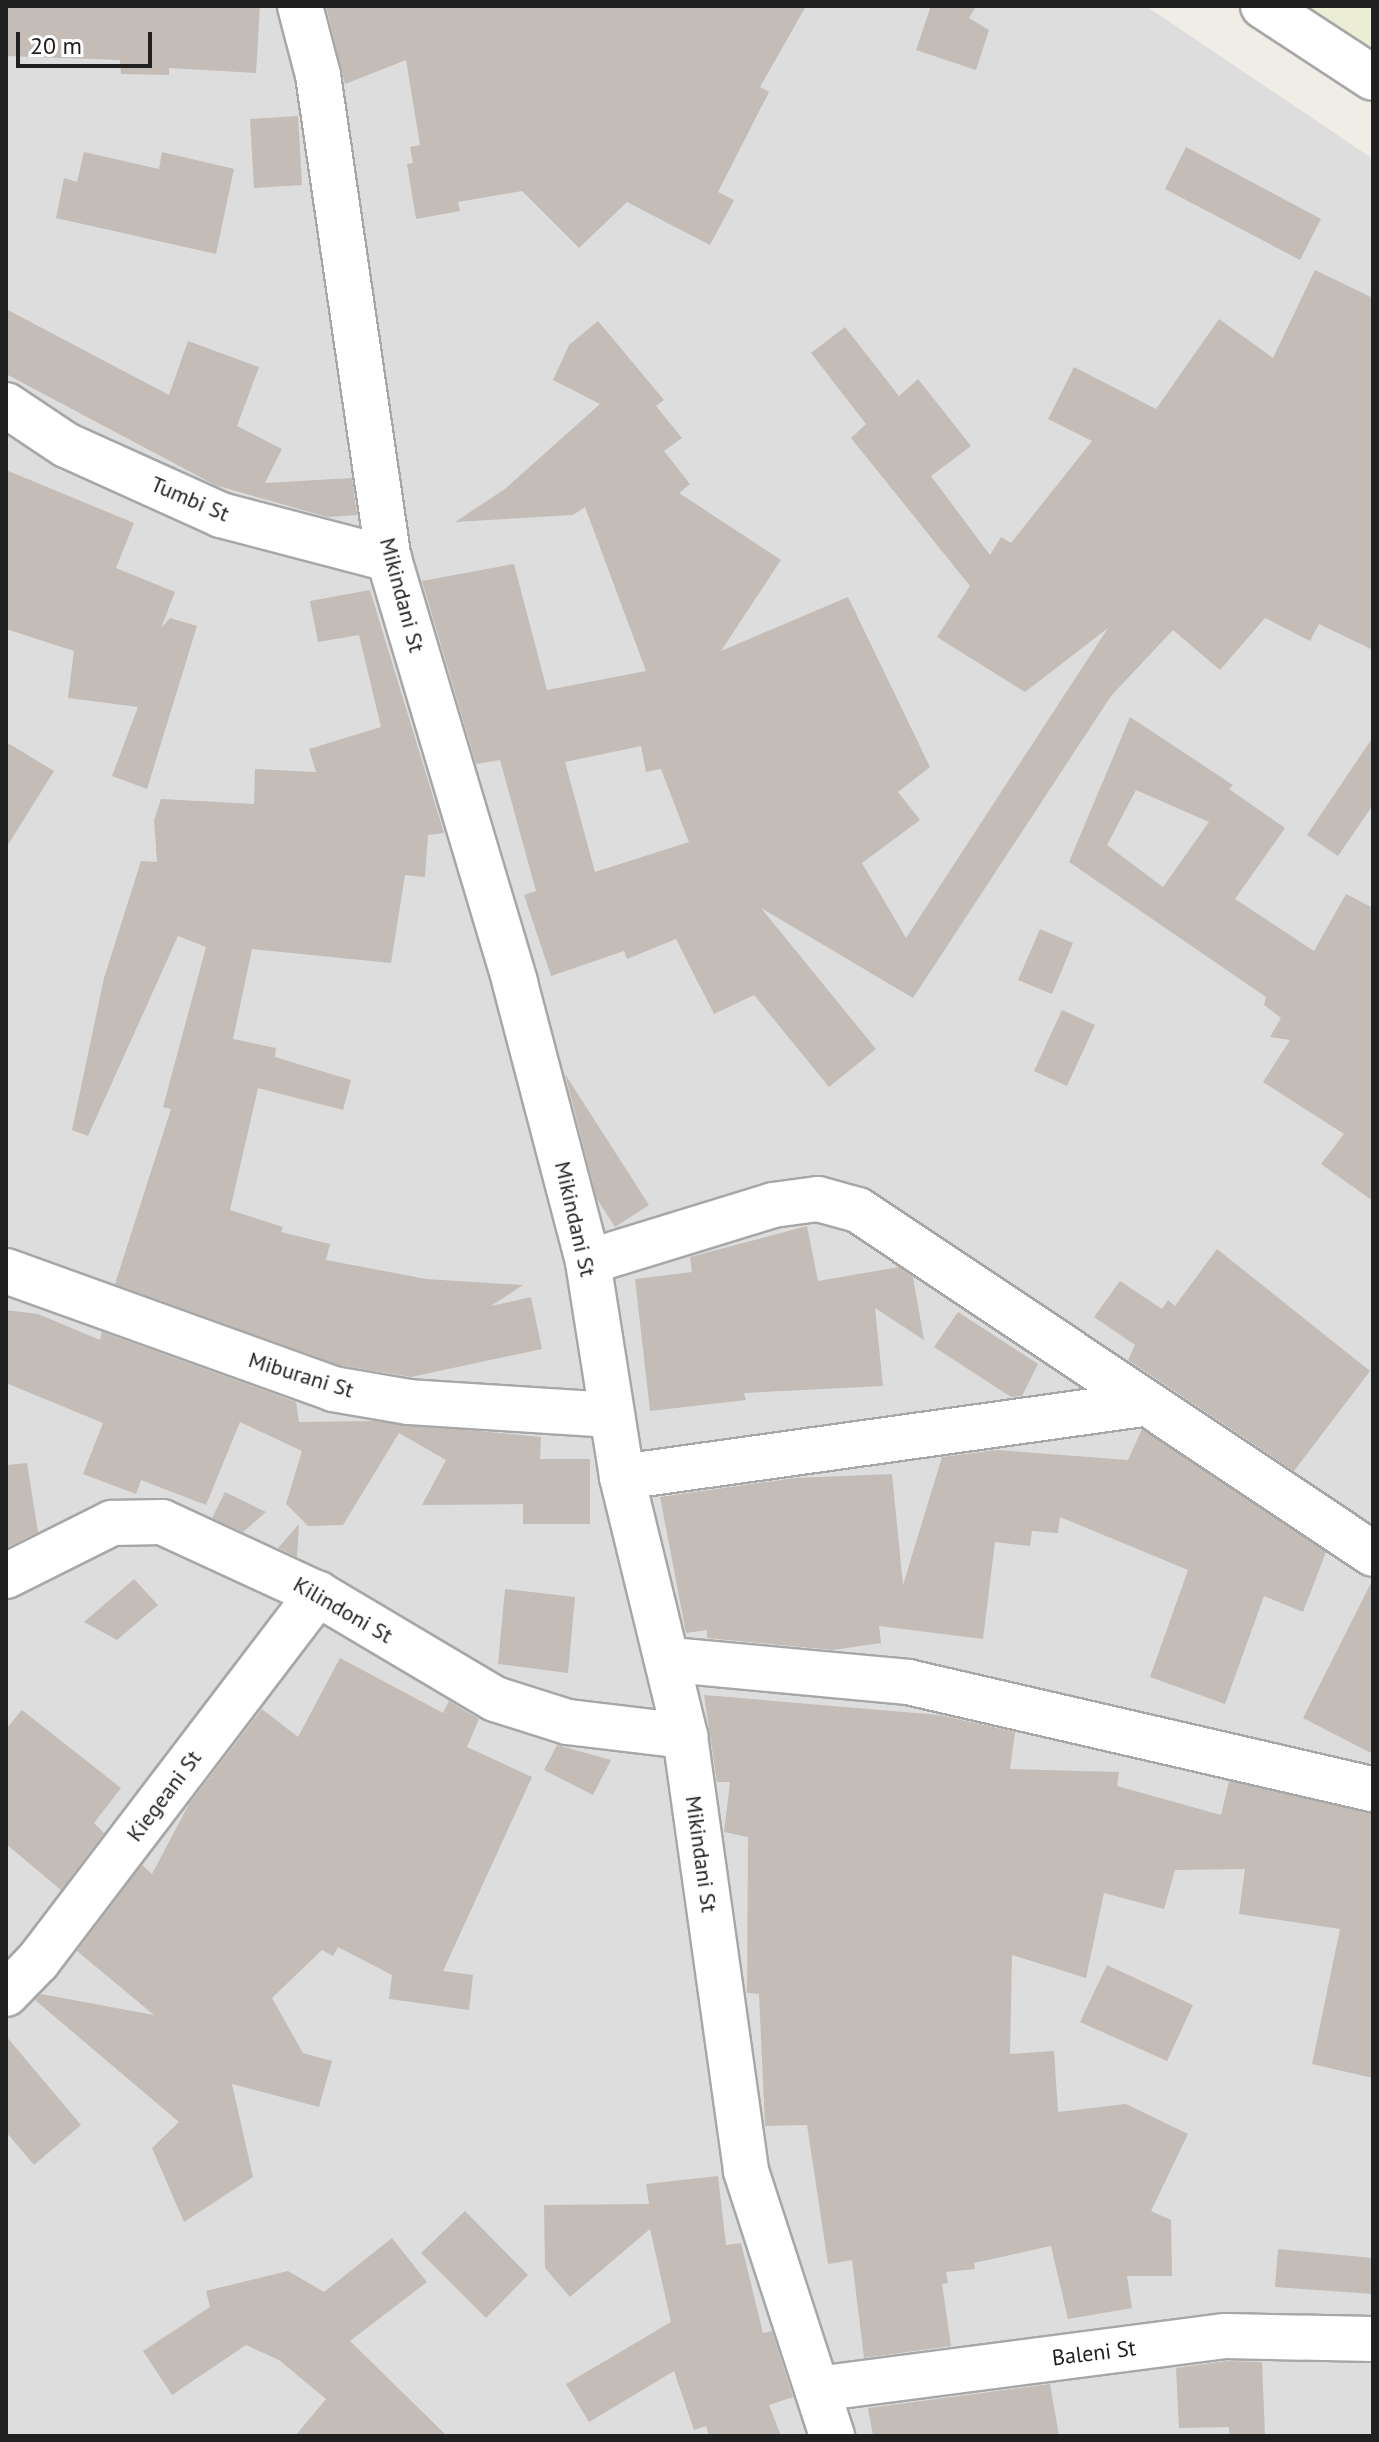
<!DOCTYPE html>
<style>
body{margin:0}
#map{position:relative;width:1379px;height:2442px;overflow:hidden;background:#f0ede6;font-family:"PT Sans",sans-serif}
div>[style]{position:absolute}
.residential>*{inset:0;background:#dedddd}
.farmland>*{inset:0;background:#eceed3}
.building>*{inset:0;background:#c4bcb6}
.roads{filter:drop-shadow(2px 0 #a7a7a7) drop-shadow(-2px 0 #a7a7a7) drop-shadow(0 2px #a7a7a7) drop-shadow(0 -2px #a7a7a7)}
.minor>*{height:44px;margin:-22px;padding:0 22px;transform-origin:22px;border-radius:22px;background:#fff}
span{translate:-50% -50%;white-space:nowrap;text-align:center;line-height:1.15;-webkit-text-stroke:8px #fff;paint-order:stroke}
.street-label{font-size:22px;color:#202020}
.frame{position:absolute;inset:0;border:8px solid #202020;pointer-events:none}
.scale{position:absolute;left:16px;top:32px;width:136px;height:36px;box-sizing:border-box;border:4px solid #202020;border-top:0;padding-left:10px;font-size:24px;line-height:28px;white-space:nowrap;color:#202020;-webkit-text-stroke:6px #fff;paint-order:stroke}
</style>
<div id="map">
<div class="residential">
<i style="clip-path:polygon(6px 6px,1146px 6px,1373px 159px,1373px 2436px,6px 2436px)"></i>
</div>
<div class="farmland">
<i style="clip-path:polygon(1308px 6px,1373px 6px,1373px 49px)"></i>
</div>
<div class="building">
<i style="clip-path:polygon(6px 6px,260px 6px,256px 73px,169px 68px,169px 75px,121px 74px,120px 60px,6px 56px)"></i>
<i style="clip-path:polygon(326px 6px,806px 6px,760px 87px,769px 92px,718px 192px,734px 200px,710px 245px,627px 202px,579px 248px,522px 191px,458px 202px,460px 211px,416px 219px,407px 164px,413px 163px,410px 147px,420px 145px,406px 60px,345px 84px)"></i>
<i style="clip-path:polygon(931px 6px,976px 6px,969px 18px,989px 30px,976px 70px,916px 50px)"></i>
<i style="clip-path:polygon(298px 116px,302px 185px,254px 188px,250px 119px)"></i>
<i style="clip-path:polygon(1186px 147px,1321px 219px,1300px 260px,1165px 189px)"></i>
<i style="clip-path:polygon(84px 152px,159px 169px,162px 152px,234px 169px,216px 254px,56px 218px,64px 178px,77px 182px)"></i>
<i style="clip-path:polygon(evenodd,1315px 270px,1373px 298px,1373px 650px,1319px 624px,1310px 641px,1265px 618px,1220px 670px,1173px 630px,1111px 696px,913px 998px,761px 908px,876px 1049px,829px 1087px,754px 995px,714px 1014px,676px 939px,627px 959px,624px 951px,551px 976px,524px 895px,536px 891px,500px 760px,476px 764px,422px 581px,514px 564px,547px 690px,646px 671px,585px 507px,573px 515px,455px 522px,505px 489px,600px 404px,553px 380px,569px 345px,598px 321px,664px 400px,656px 406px,682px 438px,664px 451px,690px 484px,679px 493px,781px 560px,721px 651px,848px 597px,930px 767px,898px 792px,920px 820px,862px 863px,906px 938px,1108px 628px,1025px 692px,937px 637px,970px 586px,851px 438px,866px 424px,811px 353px,845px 327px,899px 396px,918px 379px,971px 446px,931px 476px,990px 555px,1001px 537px,1011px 543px,1092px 441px,1048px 419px,1074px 367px,1156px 409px,1219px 319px,1273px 358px,1315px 270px,641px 746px,646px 772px,661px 769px,689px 842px,595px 872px,565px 762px,641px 746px)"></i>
<i style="clip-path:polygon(6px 309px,169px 395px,188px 341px,259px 367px,237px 426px,282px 449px,265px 483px,352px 478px,357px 515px,327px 517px,215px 485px,6px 374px)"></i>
<i style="clip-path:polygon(6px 470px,134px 523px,116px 568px,175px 592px,161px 628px,170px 618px,197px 626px,147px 789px,112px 776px,138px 707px,68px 698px,74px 651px,6px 629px)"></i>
<i style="clip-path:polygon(370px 590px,444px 833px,428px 835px,425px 877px,405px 875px,391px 963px,252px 949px,233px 1039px,276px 1048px,275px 1057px,351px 1080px,343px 1110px,258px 1088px,230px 1210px,283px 1227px,281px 1232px,330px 1244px,326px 1260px,426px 1279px,523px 1285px,491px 1306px,531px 1297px,542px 1349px,411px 1377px,339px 1365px,115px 1284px,171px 1109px,163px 1107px,206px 947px,178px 936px,88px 1136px,72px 1130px,104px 978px,141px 861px,157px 862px,154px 820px,161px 799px,254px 804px,255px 769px,316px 772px,309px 749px,381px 727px,359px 635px,318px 642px,310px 601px)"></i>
<i style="clip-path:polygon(evenodd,1130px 717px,1233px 785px,1229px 789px,1285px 828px,1235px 899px,1314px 951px,1346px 894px,1373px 908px,1373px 1201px,1321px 1164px,1344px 1134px,1263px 1082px,1290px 1040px,1270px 1037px,1281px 1018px,1264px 1005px,1266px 997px,1069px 862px,1130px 717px,1136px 790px,1209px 822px,1163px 887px,1107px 845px,1136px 790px)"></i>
<i style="clip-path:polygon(1373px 737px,1373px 805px,1338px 856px,1307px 835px)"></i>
<i style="clip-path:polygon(6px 742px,54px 771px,6px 848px)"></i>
<i style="clip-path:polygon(1040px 929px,1073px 943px,1052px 994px,1018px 980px)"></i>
<i style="clip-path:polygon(1062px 1010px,1095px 1025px,1067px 1086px,1034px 1071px)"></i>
<i style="clip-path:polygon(565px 1074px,649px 1205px,615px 1227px,597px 1199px)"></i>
<i style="clip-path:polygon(807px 1226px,818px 1281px,899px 1267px,913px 1277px,924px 1340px,875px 1308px,883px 1386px,744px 1393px,746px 1400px,650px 1411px,635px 1279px,692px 1272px,690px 1257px)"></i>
<i style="clip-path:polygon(1217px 1249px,1370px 1371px,1294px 1471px,1128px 1360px,1135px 1345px,1094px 1317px,1120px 1281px,1162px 1309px,1168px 1300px,1175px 1306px)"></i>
<i style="clip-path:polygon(6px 1310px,38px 1314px,100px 1340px,102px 1332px,296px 1402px,299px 1422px,373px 1421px,541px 1437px,540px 1459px,590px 1459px,590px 1524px,523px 1524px,523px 1504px,422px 1505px,446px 1460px,399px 1433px,343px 1525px,308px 1526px,286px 1504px,302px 1451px,240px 1422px,206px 1505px,141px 1480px,136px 1494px,83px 1474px,103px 1423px,6px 1383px)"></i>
<i style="clip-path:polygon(958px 1312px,1038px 1364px,1022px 1396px,1011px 1397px,934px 1347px)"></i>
<i style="clip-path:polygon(1142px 1429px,1326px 1552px,1303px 1612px,1264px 1596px,1225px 1704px,1150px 1677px,1188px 1570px,1060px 1517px,1058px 1533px,1032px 1531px,1030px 1546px,995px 1542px,983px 1639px,879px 1626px,881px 1643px,833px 1650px,707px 1638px,707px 1630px,686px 1633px,660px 1497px,795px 1478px,892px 1474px,903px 1585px,942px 1457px,997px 1450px,1128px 1460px)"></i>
<i style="clip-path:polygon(27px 1463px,38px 1532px,6px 1548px,6px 1465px)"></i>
<i style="clip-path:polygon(225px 1492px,266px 1512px,243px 1532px,212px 1518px)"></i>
<i style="clip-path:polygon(299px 1524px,297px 1557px,278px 1548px)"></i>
<i style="clip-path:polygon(134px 1579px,158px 1605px,117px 1640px,84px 1622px)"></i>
<i style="clip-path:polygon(1373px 1579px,1373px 1754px,1303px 1718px)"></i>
<i style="clip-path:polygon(505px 1589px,575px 1597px,568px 1673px,498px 1664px)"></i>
<i style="clip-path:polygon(340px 1658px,443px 1713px,449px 1701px,479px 1719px,467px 1747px,532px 1777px,443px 1971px,473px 1975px,469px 2010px,389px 1999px,392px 1975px,338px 1947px,333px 1956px,322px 1950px,272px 1998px,303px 2053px,332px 2061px,319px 2107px,232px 2084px,253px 2177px,184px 2222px,152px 2148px,179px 2122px,35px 2000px,41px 1994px,154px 2015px,77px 1951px,142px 1865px,152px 1874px,189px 1804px,262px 1709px,298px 1737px)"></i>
<i style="clip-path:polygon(704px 1695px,939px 1715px,1015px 1732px,1010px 1769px,1119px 1772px,1117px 1786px,1221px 1815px,1229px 1781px,1373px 1813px,1373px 2078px,1312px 2064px,1340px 1929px,1239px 1914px,1245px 1869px,1175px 1870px,1164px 1909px,1104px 1893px,1086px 1978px,1012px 1955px,1010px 2054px,1054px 2051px,1058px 2112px,1126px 2104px,1188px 2134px,1151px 2211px,1171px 2220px,1172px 2276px,1127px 2276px,1132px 2308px,1068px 2319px,1051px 2246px,974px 2263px,975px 2269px,946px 2272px,948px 2283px,942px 2284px,951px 2346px,864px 2358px,852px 2260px,828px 2264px,807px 2125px,765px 2126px,759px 1994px,747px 1993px,748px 1837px,724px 1832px,730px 1782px,717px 1782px)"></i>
<i style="clip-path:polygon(22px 1710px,121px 1788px,94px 1823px,104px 1833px,61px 1890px,6px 1844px,6px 1729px)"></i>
<i style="clip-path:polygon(557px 1745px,611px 1760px,593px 1795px,544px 1770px)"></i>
<i style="clip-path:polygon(1107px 1965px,1193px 2005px,1167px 2061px,1080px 2022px)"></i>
<i style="clip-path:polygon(6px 2036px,81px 2125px,34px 2165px,6px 2132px)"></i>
<i style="clip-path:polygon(718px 2176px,726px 2245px,741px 2243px,763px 2333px,772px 2331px,793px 2397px,769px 2405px,781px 2436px,709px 2436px,706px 2426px,694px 2430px,674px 2371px,589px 2422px,566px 2384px,671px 2322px,650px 2229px,570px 2297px,545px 2268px,544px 2205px,649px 2204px,646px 2184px)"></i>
<i style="clip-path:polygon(465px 2211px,528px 2275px,486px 2318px,421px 2253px)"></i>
<i style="clip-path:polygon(392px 2238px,427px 2282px,350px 2341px,447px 2436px,295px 2436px,326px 2399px,279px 2360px,246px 2345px,172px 2395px,143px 2351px,210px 2307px,206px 2291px,288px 2271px,324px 2292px)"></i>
<i style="clip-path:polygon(1278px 2249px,1373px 2258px,1373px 2294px,1275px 2287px)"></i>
<i style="clip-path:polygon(1227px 2361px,1262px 2362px,1265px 2436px,1229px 2436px,1229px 2427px,1179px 2428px,1176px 2368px)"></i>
<i style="clip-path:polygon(1050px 2384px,1059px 2436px,873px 2436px,868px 2408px)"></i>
</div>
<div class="roads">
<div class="minor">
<i style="left:300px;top:6px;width:71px;rotate:75.4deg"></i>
<i style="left:318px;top:75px;width:489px;rotate:81.7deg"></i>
<i style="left:389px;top:559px;width:442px;rotate:73.4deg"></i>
<i style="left:515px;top:983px;width:288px;rotate:75.3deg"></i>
<i style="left:588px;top:1262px;width:218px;rotate:81deg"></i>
<i style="left:622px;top:1477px;width:267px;rotate:76.3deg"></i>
<i style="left:685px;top:1736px;width:439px;rotate:82deg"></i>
<i style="left:746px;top:2171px;width:279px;rotate:72deg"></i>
<i style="left:1263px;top:6px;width:131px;rotate:33.2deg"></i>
<i style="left:6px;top:405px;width:72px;rotate:33.7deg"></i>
<i style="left:66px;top:445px;width:170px;rotate:24.3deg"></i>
<i style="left:221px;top:515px;width:174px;rotate:14.7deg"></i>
<i style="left:588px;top:1262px;width:194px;rotate:-17.1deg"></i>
<i style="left:773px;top:1205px;width:45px;rotate:-7.6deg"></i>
<i style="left:818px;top:1199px;width:41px;rotate:15.4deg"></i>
<i style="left:858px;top:1210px;width:619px;rotate:33.74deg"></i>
<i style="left:6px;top:1271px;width:348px;rotate:19.8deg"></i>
<i style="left:333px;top:1389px;width:77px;rotate:9.7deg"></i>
<i style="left:409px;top:1402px;width:200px;rotate:3.7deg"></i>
<i style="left:622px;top:1477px;width:526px;rotate:-7.98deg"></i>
<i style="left:6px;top:1576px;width:119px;rotate:-26.6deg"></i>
<i style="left:112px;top:1523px;width:50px;rotate:-1.1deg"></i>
<i style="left:162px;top:1522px;width:172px;rotate:24.8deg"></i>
<i style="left:318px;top:1594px;width:206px;rotate:30.7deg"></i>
<i style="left:495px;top:1699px;width:77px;rotate:17.5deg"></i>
<i style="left:568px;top:1722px;width:118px;rotate:6.8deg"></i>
<i style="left:671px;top:1660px;width:238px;rotate:5.3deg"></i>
<i style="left:908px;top:1682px;width:477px;rotate:13deg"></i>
<i style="left:6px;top:1994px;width:46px;rotate:-45.9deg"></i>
<i style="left:38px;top:1961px;width:462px;rotate:-52.7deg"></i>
<i style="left:817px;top:2389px;width:412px;rotate:-7.4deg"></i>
<i style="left:1226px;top:2336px;width:147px;rotate:1.2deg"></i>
</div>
</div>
<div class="street-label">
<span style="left:190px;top:499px;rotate:23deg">Tumbi St</span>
<span style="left:402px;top:595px;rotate:75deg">Mikindani St</span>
<span style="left:575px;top:1219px;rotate:77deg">Mikindani St</span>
<span style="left:301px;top:1375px;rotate:17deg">Miburani St</span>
<span style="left:343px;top:1610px;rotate:30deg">Kilindoni St</span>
<span style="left:164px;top:1796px;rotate:-53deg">Kiegeani St</span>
<span style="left:701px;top:1854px;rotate:82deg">Mikindani St</span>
<span style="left:1094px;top:2353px;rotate:-7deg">Baleni St</span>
</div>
<div class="frame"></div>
<div class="scale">20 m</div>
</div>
